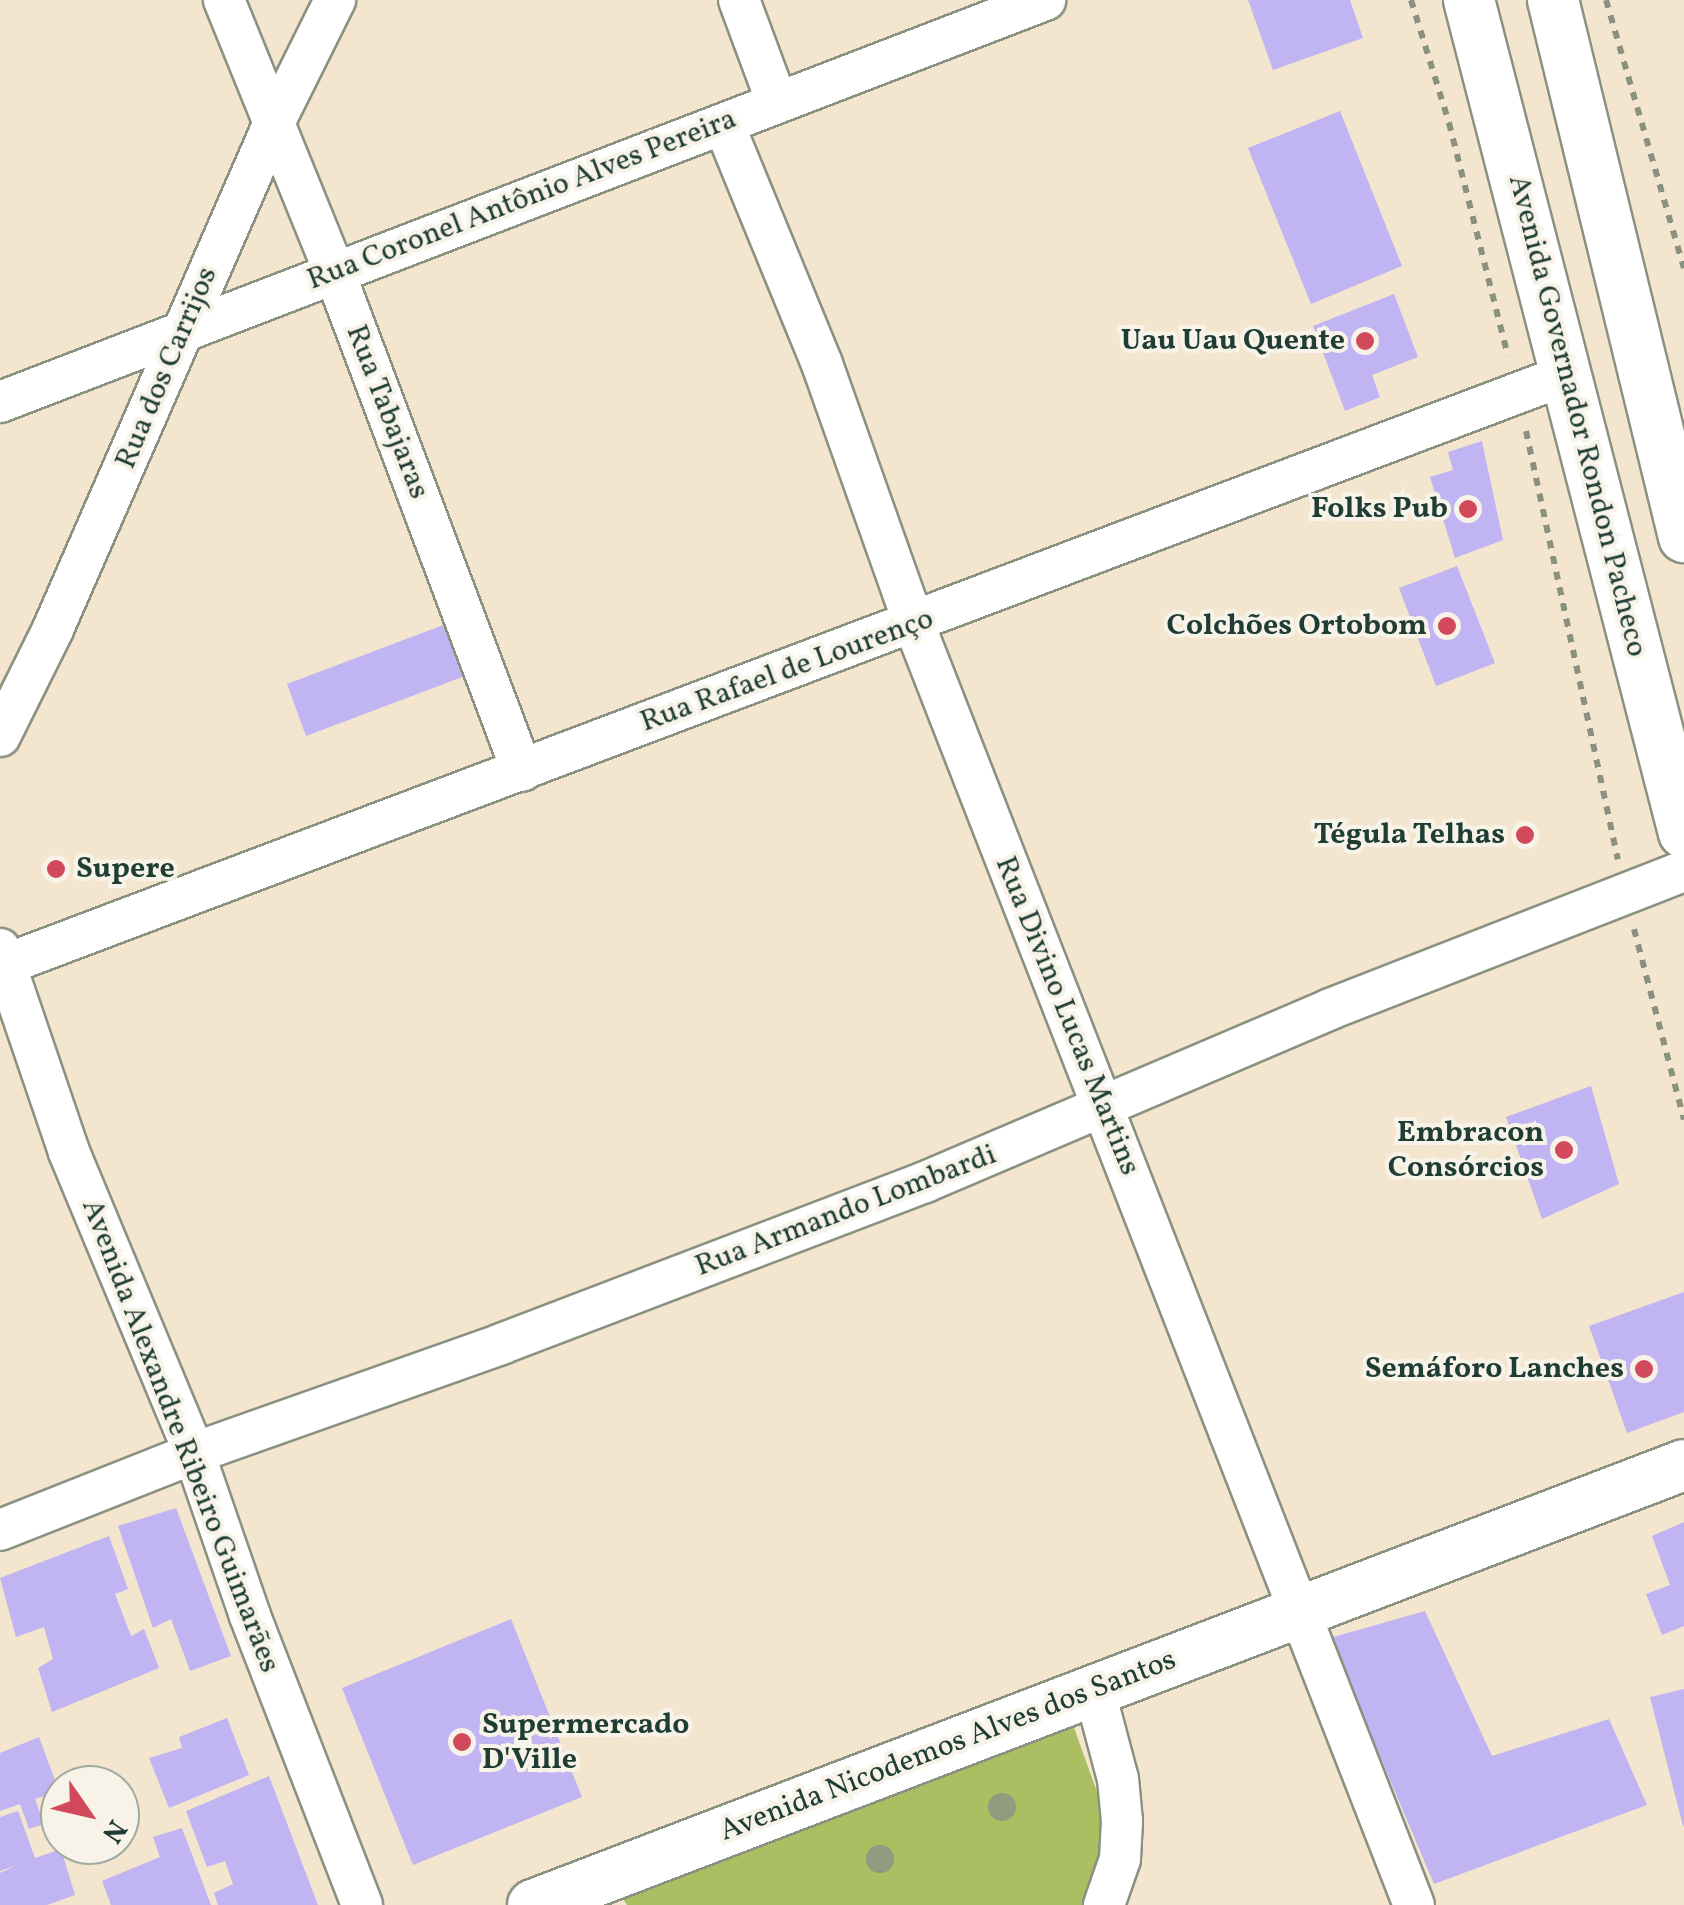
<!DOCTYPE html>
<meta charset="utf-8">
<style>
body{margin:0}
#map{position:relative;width:1684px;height:1905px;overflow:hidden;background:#f4e5ce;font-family:Vollkorn,serif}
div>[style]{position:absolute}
.green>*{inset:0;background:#abbe61}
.building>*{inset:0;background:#c0b4f3}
.path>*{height:6px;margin-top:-3px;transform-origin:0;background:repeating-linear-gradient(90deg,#8a9181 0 8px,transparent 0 16px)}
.roads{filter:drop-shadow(2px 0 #8a9181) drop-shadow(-2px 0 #8a9181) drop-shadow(0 2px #8a9181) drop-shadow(0 -2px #8a9181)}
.minor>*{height:40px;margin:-20px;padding:0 20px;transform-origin:20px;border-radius:20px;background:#fff}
.major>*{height:50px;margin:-25px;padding:0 25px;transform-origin:25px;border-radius:25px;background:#fff}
.trees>*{width:28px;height:28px;margin:-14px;border-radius:50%;background:#929a7f}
.dots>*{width:28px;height:28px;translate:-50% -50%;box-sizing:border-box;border:5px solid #f7f3e8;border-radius:50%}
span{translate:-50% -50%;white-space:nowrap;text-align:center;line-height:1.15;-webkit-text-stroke:8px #f7f3e8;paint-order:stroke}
.street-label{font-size:30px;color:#1f3d34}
.poi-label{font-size:30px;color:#1f3d34;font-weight:700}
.right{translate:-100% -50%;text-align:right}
.left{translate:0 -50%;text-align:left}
.north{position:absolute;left:40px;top:1765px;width:100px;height:100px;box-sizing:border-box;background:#f7f3e8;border:2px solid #a1aaa0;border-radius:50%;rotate:124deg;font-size:28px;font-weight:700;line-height:40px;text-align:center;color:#1f3d34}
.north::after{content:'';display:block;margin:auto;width:35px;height:45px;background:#d1495b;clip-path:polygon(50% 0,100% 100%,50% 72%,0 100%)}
</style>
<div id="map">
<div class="green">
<i style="clip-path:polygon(1073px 1725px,1115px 1842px,1087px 1905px,627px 1905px,622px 1897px)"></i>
</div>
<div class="building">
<i style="clip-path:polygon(1248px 0,1350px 0,1363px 38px,1273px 70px)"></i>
<i style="clip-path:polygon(1340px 111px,1402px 266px,1311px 304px,1248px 148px)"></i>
<i style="clip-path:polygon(1394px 294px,1418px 357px,1372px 375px,1380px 397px,1345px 411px,1313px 326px)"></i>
<i style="clip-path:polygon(1482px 441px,1503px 540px,1455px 558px,1430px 477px,1453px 470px,1448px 452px)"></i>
<i style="clip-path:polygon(1457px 566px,1495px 663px,1436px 686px,1399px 588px)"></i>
<i style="clip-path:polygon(446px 624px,465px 676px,306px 736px,287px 684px)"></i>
<i style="clip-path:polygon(1591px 1086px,1619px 1184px,1542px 1219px,1506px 1117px)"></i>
<i style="clip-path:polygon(1684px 1292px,1684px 1412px,1627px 1433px,1589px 1326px)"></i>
<i style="clip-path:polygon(176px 1508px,231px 1656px,190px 1671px,171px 1619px,153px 1628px,118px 1526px)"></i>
<i style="clip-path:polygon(1684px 1522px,1684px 1626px,1662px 1635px,1646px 1594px,1670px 1585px,1652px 1536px)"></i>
<i style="clip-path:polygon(109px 1536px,128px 1589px,115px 1594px,131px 1636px,144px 1629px,159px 1668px,52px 1712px,38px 1668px,53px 1659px,44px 1627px,16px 1637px,0 1578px)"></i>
<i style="clip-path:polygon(1425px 1611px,1492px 1756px,1609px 1719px,1647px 1805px,1434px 1884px,1330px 1638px)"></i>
<i style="clip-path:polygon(511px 1619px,582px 1797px,413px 1865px,342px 1688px)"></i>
<i style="clip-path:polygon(1684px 1689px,1684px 1826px,1683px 1826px,1650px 1697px)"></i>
<i style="clip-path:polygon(227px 1718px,249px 1775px,169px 1808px,149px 1758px,182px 1748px,179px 1737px)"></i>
<i style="clip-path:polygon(39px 1737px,59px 1791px,35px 1799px,44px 1824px,29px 1829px,20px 1804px,0 1811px,0 1753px)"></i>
<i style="clip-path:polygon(269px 1776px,318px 1905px,218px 1905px,214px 1893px,233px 1884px,225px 1861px,207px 1867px,186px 1811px)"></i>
<i style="clip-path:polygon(18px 1811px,35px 1858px,61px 1849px,75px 1895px,47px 1905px,0 1905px,0 1873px,17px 1865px,0 1871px,0 1817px)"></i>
<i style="clip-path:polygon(182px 1828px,211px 1905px,111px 1905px,102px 1881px,160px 1857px,153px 1837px)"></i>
</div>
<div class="path">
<i style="left:1411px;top:0;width:129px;rotate:72.8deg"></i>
<i style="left:1449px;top:123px;width:240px;rotate:75.8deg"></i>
<i style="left:1606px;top:0;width:279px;rotate:73.8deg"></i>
<i style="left:1526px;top:431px;width:438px;rotate:77.9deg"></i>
<i style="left:1634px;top:929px;width:197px;rotate:75.3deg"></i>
</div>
<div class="roads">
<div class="minor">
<i style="left:224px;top:0;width:292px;rotate:67.9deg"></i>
<i style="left:334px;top:271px;width:534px;rotate:69.39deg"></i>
<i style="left:739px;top:0;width:109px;rotate:69.6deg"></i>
<i style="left:724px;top:125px;width:258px;rotate:67.7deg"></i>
<i style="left:822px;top:364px;width:276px;rotate:70.5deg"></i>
<i style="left:914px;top:624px;width:1375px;rotate:68.68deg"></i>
<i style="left:0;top:402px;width:1120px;rotate:-21.04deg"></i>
<i style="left:0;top:736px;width:119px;rotate:-63.6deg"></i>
<i style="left:53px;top:629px;width:550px;rotate:-66.42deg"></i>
<i style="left:273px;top:125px;width:140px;rotate:-63.6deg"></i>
<i style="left:0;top:949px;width:214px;rotate:71.2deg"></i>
<i style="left:69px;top:1152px;width:326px;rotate:67.4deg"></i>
<i style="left:194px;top:1453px;width:172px;rotate:71deg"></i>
<i style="left:250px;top:1616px;width:310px;rotate:68.8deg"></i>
<i style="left:4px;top:965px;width:1672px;rotate:-20.7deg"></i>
<i style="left:0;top:1530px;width:209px;rotate:-21.6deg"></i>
<i style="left:194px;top:1453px;width:326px;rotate:-19.5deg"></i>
<i style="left:501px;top:1344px;width:454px;rotate:-20.9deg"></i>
<i style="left:925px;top:1182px;width:440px;rotate:-23.1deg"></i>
<i style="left:1330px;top:1009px;width:380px;rotate:-21.3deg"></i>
<i style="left:1094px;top:1689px;width:93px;rotate:75.1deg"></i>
<i style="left:1118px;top:1779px;width:42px;rotate:84.6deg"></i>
<i style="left:1122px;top:1821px;width:38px;rotate:93deg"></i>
<i style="left:1120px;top:1859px;width:49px;rotate:109.2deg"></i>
</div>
<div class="major">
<i style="left:1469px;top:0;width:860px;rotate:75.53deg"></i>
<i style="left:1553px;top:0;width:553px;rotate:76.29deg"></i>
<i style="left:533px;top:1905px;width:1232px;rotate:-20.92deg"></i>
</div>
</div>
<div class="trees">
<i style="left:1002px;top:1807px"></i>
<i style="left:880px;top:1859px"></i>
</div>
<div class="dots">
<i style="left:1365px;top:341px;background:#d1495b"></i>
<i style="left:1468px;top:509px;background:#d1495b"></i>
<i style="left:1447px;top:626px;background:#d1495b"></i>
<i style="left:1525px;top:835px;background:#d1495b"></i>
<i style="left:56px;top:869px;background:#d1495b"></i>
<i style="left:1564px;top:1150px;background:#d1495b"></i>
<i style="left:1644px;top:1369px;background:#d1495b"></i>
<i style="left:462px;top:1742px;background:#d1495b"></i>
</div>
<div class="street-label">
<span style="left:522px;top:200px;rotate:-21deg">Rua Coronel Antônio Alves Pereira</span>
<span style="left:167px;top:368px;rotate:-67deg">Rua dos Carrijos</span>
<span style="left:387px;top:412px;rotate:69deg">Rua Tabajaras</span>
<span style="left:1577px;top:416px;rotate:76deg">Avenida Governador Rondon Pacheco</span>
<span style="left:787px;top:671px;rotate:-20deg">Rua Rafael de Lourenço</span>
<span style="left:1067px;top:1016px;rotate:68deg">Rua Divino Lucas Martins</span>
<span style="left:846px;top:1211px;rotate:-21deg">Rua Armando Lombardi</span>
<span style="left:180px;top:1436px;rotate:69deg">Avenida Alexandre Ribeiro Guimarães</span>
<span style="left:948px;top:1746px;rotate:-21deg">Avenida Nicodemos Alves dos Santos</span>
</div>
<div class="poi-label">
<span class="right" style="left:1345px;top:341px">Uau Uau Quente</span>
<span class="right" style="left:1448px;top:509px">Folks Pub</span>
<span class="right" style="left:1427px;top:626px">Colchões Ortobom</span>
<span class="right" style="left:1505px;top:835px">Tégula Telhas</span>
<span class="left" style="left:76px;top:869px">Supere</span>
<span class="right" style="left:1544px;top:1150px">Embracon<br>Consórcios</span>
<span class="right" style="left:1624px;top:1369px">Semáforo Lanches</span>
<span class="left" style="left:482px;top:1742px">Supermercado<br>D'Ville</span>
</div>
<div class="north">N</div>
</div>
